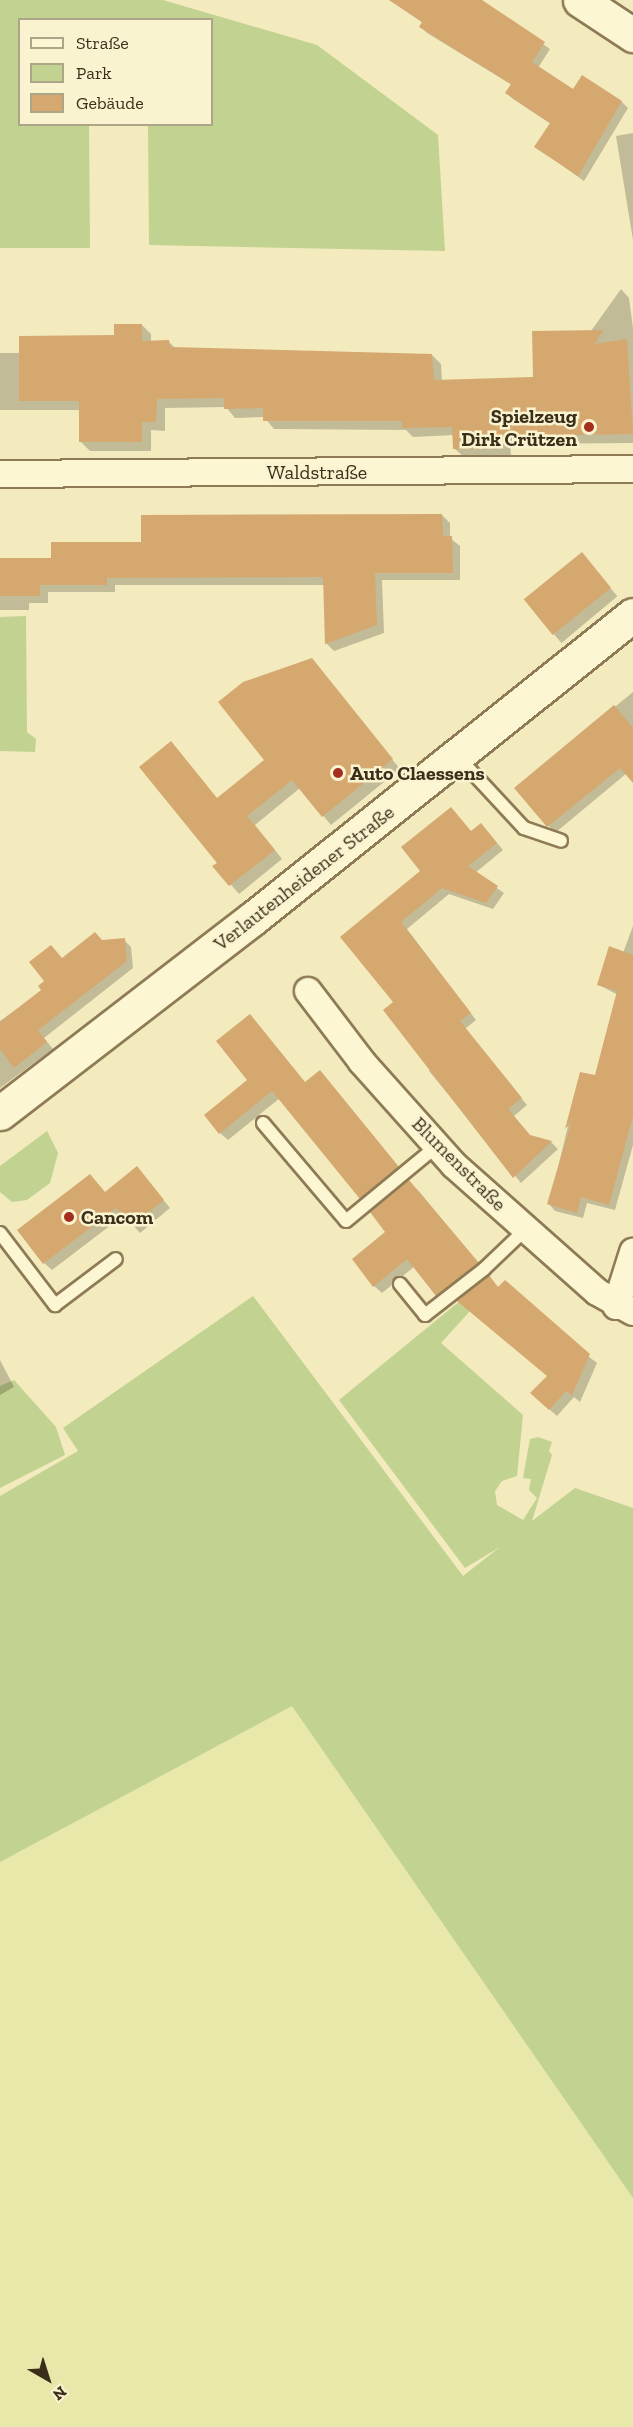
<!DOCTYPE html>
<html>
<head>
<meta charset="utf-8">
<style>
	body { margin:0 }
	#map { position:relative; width:633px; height:2427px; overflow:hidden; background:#f3eabe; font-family:"Zilla Slab",serif }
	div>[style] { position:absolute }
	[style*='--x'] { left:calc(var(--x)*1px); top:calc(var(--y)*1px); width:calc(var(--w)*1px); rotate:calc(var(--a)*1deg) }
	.farmland>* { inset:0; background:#e9e8ab }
	.green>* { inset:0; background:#c2d291 }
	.shadow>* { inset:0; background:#0003; transform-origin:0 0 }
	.building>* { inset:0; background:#d5a870; transform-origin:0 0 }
	.roads { filter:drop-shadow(2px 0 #8e7b55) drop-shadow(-2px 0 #8e7b55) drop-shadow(0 2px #8e7b55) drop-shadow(0 -2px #8e7b55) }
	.lane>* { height:12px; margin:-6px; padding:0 6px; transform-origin:6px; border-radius:6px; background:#fdf6d3 }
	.street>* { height:26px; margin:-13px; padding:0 13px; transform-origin:13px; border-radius:13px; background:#fdf6d3 }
	.secondary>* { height:33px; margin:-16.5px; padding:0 16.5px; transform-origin:16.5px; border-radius:16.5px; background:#fdf6d3 }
	.dots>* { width:16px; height:16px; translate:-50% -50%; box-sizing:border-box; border:3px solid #f9f3cf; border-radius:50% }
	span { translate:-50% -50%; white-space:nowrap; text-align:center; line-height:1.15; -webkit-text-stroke:5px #f9f3cf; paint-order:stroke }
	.poi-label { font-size:20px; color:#3b2f1b; font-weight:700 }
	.right { translate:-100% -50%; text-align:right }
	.left { translate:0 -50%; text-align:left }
	.street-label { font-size:20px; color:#3b2f1b }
	.legend { position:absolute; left:18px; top:18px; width:195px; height:108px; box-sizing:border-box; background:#f9f3cf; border:2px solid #ada587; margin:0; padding:8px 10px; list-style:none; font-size:18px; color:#3b2f1b }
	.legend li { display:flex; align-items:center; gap:12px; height:30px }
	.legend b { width:30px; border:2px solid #ada587 }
	.north { position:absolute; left:18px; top:2349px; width:60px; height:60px; -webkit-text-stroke:4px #f9f3cf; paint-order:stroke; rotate:141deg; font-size:16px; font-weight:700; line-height:24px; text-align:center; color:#3b2f1b }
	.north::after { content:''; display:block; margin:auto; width:21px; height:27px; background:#3b2f1b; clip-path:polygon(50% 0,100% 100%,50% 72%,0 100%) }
</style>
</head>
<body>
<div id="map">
	<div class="farmland">
		<i style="clip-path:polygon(292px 1705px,633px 2198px,633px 2427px,0 2427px,0 1862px)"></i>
	</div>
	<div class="green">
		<i style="clip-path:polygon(0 0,163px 0,317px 45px,438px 135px,445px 251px,149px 245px,148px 125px,212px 124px,212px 20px,88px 19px,20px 20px,20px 124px,89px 125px,90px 248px,0 248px)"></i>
		<i style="clip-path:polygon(26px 616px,27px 732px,36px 739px,35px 752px,0 751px,0 617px)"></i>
		<i style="clip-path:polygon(47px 1131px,58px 1153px,50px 1183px,27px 1200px,12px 1202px,0 1192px,0 1166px)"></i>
		<i style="clip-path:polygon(472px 1291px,481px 1299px,441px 1343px,523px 1415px,517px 1476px,502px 1481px,495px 1491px,497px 1505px,523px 1520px,537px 1498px,529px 1490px,531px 1479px,523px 1478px,530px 1439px,538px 1437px,552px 1442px,549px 1451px,552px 1455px,532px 1521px,575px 1488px,633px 1508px,633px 2198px,292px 1706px,0 1862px,0 1496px,78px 1451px,63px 1428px,253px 1296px,463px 1576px,500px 1547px,465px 1568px,339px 1400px)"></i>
		<i style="clip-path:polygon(14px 1380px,56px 1427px,65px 1455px,0 1488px,0 1386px)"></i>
	</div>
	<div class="shadow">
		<i style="clip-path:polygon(390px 0,478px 0,550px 49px,538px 68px,573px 91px,583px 77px,622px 102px,628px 108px,584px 181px,536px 147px,551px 124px,513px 99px,507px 93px,512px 85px,427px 33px,421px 27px,423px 23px)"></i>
		<i style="clip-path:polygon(633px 133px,633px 240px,616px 136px)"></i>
		<i style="clip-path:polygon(621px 289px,629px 298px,633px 328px,633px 443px,510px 444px,511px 456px,464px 457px,454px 448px,454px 435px,413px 437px,406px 430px,274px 429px,264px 417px,235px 418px,226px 407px,165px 408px,165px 431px,151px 430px,151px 451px,90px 451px,81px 442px,80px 410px,0 410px,0 353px,21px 353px,116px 337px,142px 325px,151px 334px,151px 342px,169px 342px,176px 349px,432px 355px,441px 364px,442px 382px,535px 379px,591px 331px)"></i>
		<i style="clip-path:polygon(442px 515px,450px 523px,450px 538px,460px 546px,460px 580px,382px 580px,384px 633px,334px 651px,326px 643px,324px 585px,115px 585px,115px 592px,48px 592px,48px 603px,29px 603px,29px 610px,0 610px,0 559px,52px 559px,142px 543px)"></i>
		<i style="left:582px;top:554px;width:55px;height:73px;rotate:50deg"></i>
		<i style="clip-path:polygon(312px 660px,400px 769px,331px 825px,300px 788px,255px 825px,282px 859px,239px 894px,215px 866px,219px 863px,218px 799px,266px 760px)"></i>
		<i style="clip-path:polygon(633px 692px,633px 768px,555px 833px,516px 788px)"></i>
		<i style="clip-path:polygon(451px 809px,471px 832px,487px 831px,503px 850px,475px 873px,504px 893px,493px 909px,449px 894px,407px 929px,476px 1020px,465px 1029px,527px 1105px,514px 1116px,531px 1137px,551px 1142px,558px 1149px,521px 1183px,429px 1071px,432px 1068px,395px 1003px,342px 937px,423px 872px)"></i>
		<i style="clip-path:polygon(633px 926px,633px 1145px,615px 1210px,587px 1203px,583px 1218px,555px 1211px,549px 1204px,581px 1073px,596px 1077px,618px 995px,599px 985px,623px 953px)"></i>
		<i style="clip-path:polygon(124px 940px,131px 947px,133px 968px,44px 1038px,53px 1049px,0 1088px,0 1021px,43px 990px,63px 959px,102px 942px)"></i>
		<i style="clip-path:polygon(320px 1072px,405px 1175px,368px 1205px,280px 1098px,228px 1140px,220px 1133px,249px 1080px,306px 1084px)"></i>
		<i style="clip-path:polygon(137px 1168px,170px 1208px,140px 1233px,124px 1215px,52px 1270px,44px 1263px,106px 1194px)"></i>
		<i style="clip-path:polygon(417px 1189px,485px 1271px,445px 1302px,415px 1266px,382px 1293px,374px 1286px,387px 1232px)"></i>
		<i style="clip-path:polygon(496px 1285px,597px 1363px,580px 1402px,574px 1397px,557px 1416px,540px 1401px,548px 1377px)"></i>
		<i style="clip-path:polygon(0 1360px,14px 1387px,0 1395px)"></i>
	</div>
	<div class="building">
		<i style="clip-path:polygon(389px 0,482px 0,545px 42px,532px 62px,573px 89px,582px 75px,622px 101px,578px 176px,534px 147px,550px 123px,505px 93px,511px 84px,419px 27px,422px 22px)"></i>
		<i style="clip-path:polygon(114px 324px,142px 324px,142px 341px,169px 340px,170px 347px,432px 354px,434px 380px,533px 377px,532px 331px,604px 330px,594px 344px,627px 339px,633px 434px,502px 436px,502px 448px,453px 449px,452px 427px,402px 428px,402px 421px,263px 421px,263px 408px,224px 409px,224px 398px,157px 399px,156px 422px,142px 422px,142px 442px,79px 442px,79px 401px,19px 401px,19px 336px,114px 335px)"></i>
		<i style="clip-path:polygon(442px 514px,443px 536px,452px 536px,453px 573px,375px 573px,377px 625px,325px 644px,323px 577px,107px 578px,107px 585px,40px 585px,40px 596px,0 596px,0 558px,51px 558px,51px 542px,141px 542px,141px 515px)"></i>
		<i style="left:582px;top:552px;width:46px;height:75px;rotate:51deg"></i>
		<i style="clip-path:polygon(312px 658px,393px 759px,322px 817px,292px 780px,247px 816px,275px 850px,229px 886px,212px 866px,217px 863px,139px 767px,171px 741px,217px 798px,264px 760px,218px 702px,243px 682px)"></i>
		<i style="clip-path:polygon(614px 705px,633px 728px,633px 783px,620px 768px,547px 827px,514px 788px)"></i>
		<i style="clip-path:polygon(451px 807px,471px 831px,481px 823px,497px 843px,468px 866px,498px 886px,486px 903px,442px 888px,401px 922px,471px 1013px,460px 1021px,522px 1098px,508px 1109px,530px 1135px,552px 1141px,513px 1178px,383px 1010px,393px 1002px,340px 937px,420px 871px,401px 847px)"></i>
		<i style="clip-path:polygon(95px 932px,102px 940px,125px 938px,127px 961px,38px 1030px,47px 1042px,14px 1068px,0 1049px,0 1022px,41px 990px,38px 986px,44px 981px,29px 962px,51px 945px,62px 958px)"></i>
		<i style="clip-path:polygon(609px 946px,633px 955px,633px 1116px,609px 1205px,581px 1197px,577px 1213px,547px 1204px,571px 1123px,565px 1129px,580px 1072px,595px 1075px,617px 991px,597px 985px)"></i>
		<i style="clip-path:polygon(250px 1014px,305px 1082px,320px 1070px,399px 1167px,360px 1199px,272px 1091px,219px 1134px,204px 1115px,247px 1080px,216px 1041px)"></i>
		<i style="clip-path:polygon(137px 1166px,164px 1200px,131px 1226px,116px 1208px,43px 1264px,17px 1230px,90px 1174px,105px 1192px)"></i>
		<i style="clip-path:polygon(409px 1180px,479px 1263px,436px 1296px,407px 1259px,373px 1287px,352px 1259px,385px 1232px,370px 1212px)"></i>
		<i style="clip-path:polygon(489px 1275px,498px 1287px,505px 1280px,590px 1354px,572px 1395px,566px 1391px,549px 1410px,530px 1393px,547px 1376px,457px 1301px)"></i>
	</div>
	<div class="roads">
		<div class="lane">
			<i style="--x:458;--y:757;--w:97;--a:47.1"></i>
			<i style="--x:524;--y:828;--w:39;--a:19"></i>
			<i style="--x:263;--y:1123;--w:128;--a:49.7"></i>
			<i style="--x:346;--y:1221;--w:118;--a:-39.5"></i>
			<i style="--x:0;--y:1233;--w:91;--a:52.6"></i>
			<i style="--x:55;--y:1305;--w:76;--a:-37"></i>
			<i style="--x:400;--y:1284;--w:40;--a:51"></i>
			<i style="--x:425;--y:1315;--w:75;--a:-37.9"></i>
			<i style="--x:484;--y:1269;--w:58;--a:-43.6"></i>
		</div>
		<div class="street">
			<i style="--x:0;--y:474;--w:633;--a:-0.45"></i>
			<i style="--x:308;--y:991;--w:89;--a:52.7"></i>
			<i style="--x:362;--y:1062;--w:138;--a:48.2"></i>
			<i style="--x:454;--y:1165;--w:191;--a:41.6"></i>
			<i style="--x:597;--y:1292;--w:41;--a:29.1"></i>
			<i style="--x:616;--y:1306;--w:57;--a:-72.5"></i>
		</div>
		<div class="secondary">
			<i style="--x:580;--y:0;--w:64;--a:33.4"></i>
			<i style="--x:0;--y:1113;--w:318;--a:-37.6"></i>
			<i style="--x:252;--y:919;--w:487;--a:-38.6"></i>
		</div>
	</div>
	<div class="dots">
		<i style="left:589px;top:427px;background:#a42f1e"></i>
		<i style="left:338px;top:773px;background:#a42f1e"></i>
		<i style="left:69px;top:1217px;background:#a42f1e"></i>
	</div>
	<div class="poi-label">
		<span class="right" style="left:577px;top:428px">Spielzeug<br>Dirk Crützen</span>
		<span class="left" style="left:350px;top:773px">Auto Claessens</span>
		<span class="left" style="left:81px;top:1217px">Cancom</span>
	</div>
	<div class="street-label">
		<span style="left:317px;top:472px">Waldstraße</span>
		<span style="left:304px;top:878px;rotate:-38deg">Verlautenheidener Straße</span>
		<span style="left:459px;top:1164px;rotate:45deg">Blumenstraße</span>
	</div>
	<ul class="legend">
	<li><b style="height:8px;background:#fdf6d3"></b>Straße</li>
	<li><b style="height:16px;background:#c2d291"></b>Park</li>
	<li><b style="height:16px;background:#d5a870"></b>Gebäude</li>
	</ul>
	<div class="north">N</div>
</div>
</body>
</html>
